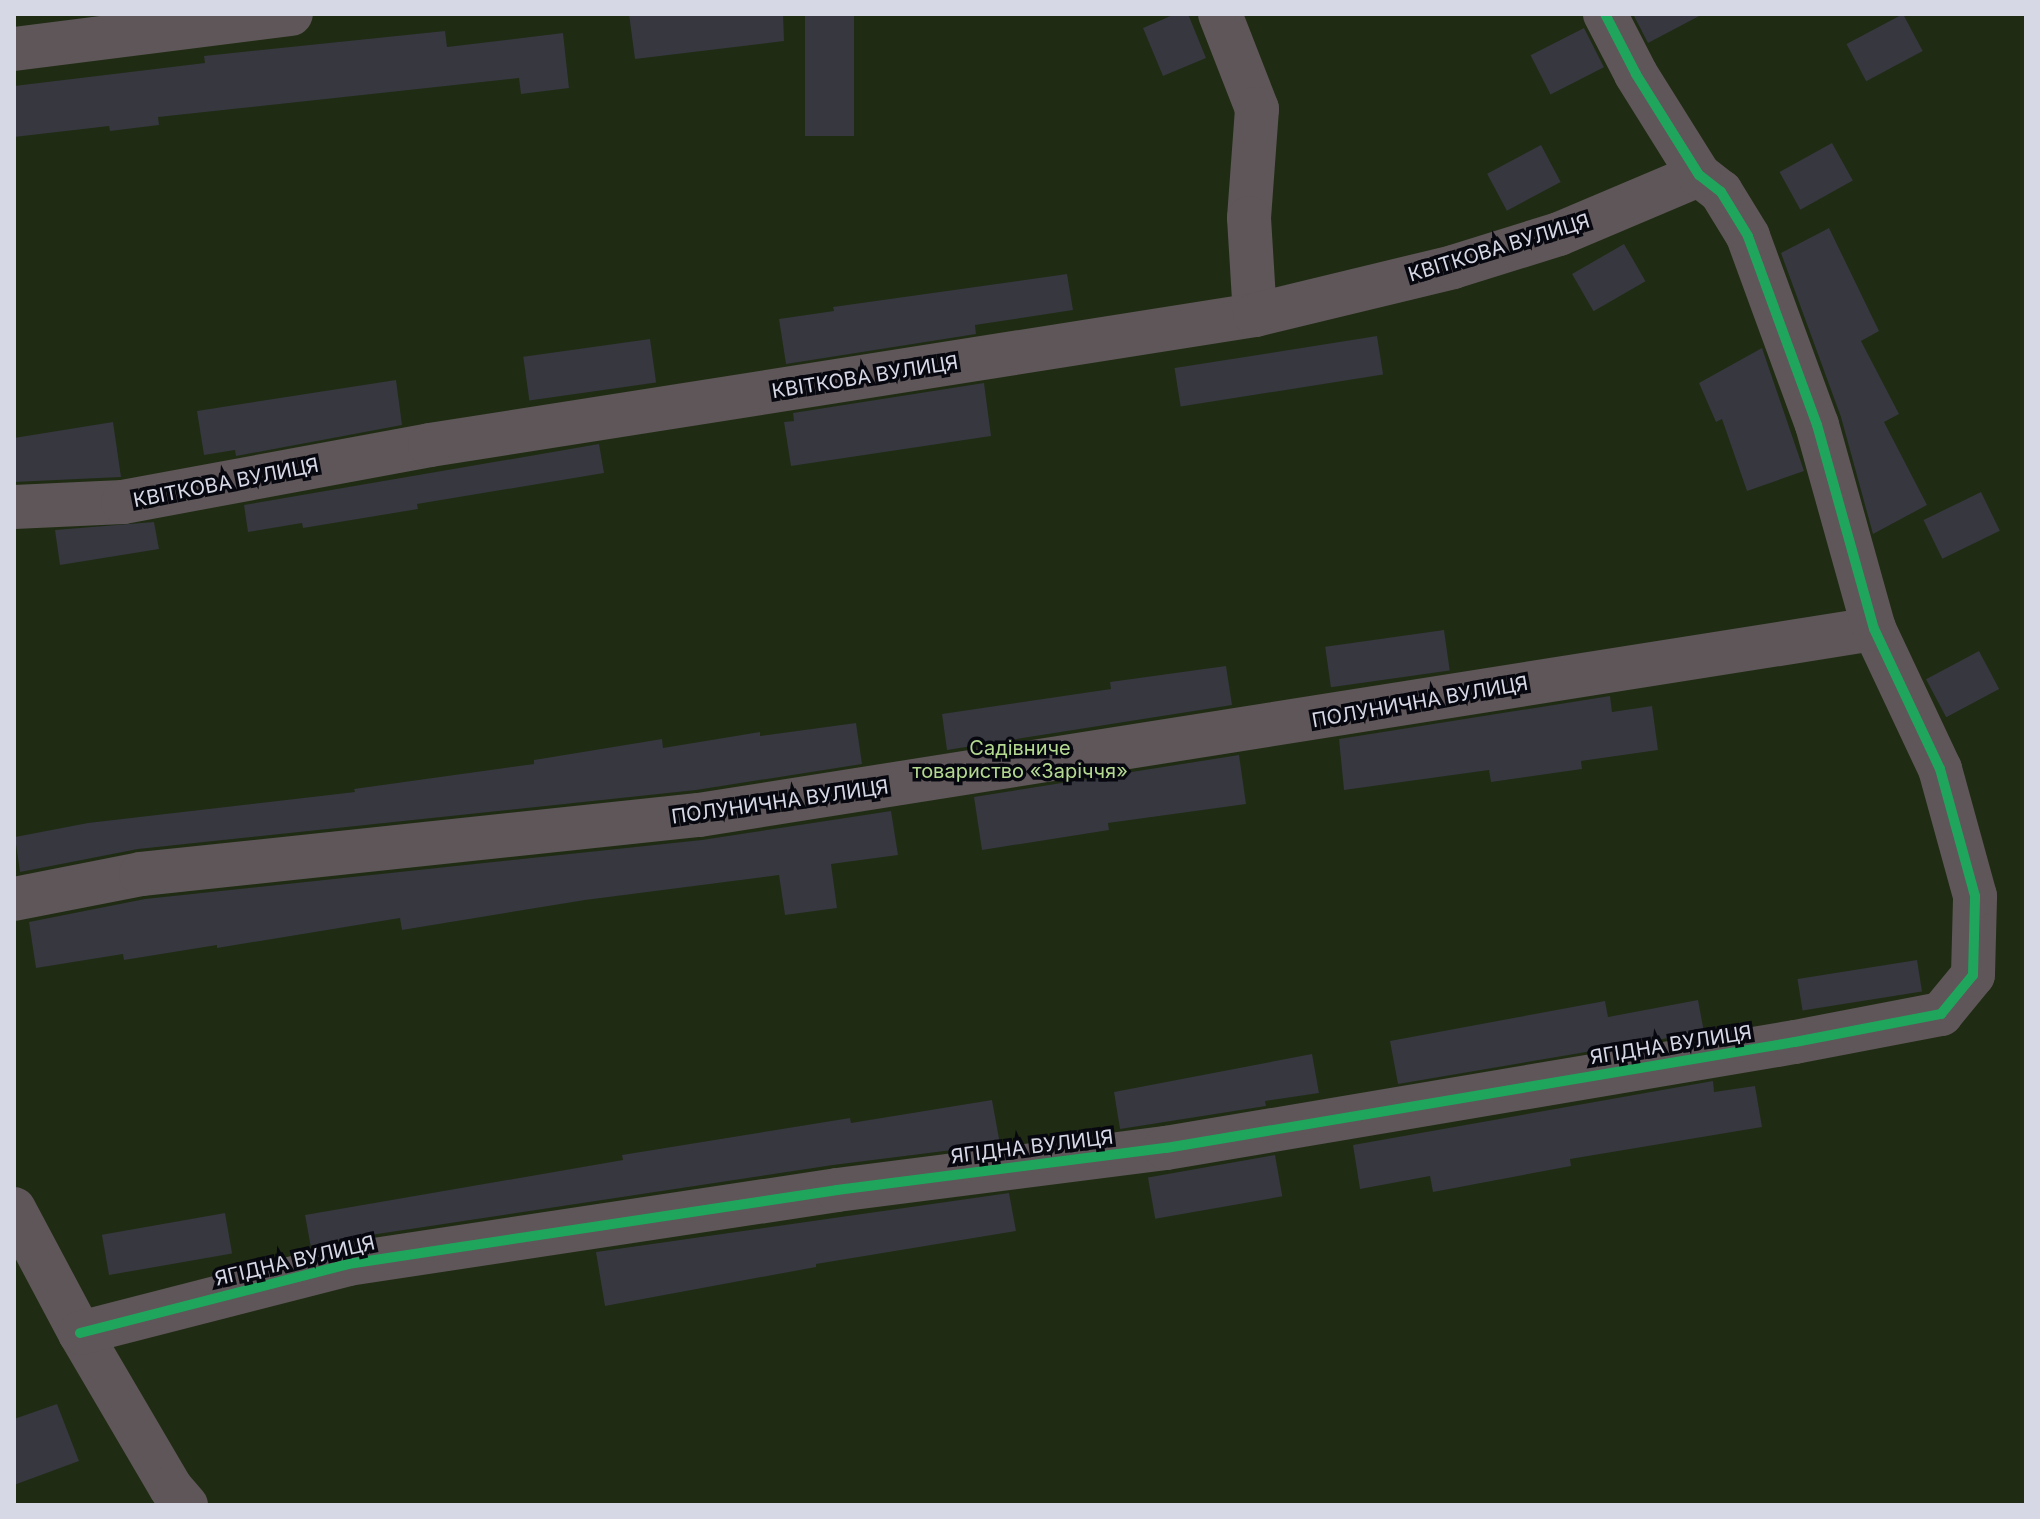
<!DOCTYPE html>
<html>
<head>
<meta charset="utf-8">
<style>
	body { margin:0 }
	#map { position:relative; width:2040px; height:1519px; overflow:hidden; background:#1f202a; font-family:Inter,sans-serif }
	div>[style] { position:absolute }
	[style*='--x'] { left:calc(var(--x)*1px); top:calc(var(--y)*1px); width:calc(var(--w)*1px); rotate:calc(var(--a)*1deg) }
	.green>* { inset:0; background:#1f2b13; transform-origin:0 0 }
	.building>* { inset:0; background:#36373f; transform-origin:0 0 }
	.minor>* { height:44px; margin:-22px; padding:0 22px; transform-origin:22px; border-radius:22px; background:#5e5658 }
	.cycleway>* { height:10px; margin:-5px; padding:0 5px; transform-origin:5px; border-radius:5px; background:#20a55d }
	span { translate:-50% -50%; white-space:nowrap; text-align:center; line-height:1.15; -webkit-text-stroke:7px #07070f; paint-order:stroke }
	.street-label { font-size:20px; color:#d6d8e6 }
	.park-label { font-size:20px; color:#b4d990 }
	.frame { position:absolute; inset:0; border:16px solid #d6d8e6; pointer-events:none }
</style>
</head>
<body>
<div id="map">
	<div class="green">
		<i style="left:14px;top:14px;width:2012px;height:1491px"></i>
	</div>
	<div class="building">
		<i style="clip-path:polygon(629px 14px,783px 14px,784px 41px,635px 59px)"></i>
		<i style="left:805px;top:14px;width:49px;height:122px"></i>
		<i style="clip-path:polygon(1175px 14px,1188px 14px,1206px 58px,1163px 76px,1143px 28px)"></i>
		<i style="clip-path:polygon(1633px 14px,1703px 14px,1648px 43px)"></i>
		<i style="left:1903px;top:14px;width:42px;height:64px;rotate:62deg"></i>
		<i style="left:1584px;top:28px;width:44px;height:60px;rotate:63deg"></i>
		<i style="clip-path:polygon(445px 31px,447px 47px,563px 33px,569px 88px,521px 94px,519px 78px,158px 117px,159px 125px,110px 131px,109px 126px,14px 137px,14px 86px,205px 63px,204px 56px)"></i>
		<i style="left:1832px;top:143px;width:43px;height:60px;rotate:61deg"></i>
		<i style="left:1541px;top:145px;width:42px;height:61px;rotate:62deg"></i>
		<i style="clip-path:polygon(1829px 228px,1879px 331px,1861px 341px,1899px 414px,1884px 422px,1927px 505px,1873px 534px,1841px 417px,1781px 253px)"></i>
		<i style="left:1624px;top:244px;width:43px;height:60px;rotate:60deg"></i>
		<i style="clip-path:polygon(1067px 274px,1073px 310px,975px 325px,976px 334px,786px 364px,779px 319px,834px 311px,833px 307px)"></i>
		<i style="left:1377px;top:336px;width:39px;height:205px;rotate:81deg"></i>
		<i style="left:650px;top:339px;width:44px;height:128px;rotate:82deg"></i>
		<i style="clip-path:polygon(1762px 348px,1804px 471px,1747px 491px,1722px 419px,1716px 422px,1699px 383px)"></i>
		<i style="clip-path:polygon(396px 380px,402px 425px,236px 456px,235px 450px,204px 455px,197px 411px)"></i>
		<i style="clip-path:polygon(984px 383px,991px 436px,791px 466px,784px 422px,794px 421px,793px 413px)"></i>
		<i style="clip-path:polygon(113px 422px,121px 477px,14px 482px,14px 438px)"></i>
		<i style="clip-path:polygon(599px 444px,604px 473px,417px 504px,418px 509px,303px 528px,302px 523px,248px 532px,244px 505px)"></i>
		<i style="left:1981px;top:492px;width:43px;height:64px;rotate:64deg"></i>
		<i style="clip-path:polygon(154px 522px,159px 549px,60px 565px,55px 530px)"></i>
		<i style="left:1444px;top:630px;width:41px;height:120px;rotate:82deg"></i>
		<i style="left:1979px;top:651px;width:43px;height:60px;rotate:62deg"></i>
		<i style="clip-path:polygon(1226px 666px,1232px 705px,947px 750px,942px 714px,1111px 689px,1110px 682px)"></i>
		<i style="clip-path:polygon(1610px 696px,1612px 712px,1652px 706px,1658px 750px,1581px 761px,1582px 769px,1491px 782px,1489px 770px,1344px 790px,1339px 739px)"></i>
		<i style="clip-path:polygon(856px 723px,862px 764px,696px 790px,138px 849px,20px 872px,15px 837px,88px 823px,355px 792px,354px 789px,534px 764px,534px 760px,662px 739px,663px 748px,760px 732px,760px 736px)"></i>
		<i style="clip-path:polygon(1239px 755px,1246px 804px,1108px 823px,1109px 830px,982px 850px,974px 797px)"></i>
		<i style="clip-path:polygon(891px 811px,898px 855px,831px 864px,837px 908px,785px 915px,779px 875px,585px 900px,402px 930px,400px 918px,217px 948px,217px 945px,124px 960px,123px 954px,36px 968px,29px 922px,145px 899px,702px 840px)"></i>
		<i style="left:1917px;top:960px;width:32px;height:121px;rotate:81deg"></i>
		<i style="clip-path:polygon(1698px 1000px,1704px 1032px,1398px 1084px,1390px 1041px,1605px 1001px,1608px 1017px)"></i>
		<i style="clip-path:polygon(1312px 1054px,1319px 1093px,1265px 1101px,1266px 1106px,1120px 1129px,1114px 1092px)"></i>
		<i style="clip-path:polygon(1713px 1081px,1714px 1092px,1755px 1086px,1762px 1127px,1570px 1159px,1571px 1166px,1433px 1192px,1430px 1176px,1360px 1189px,1353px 1145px)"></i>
		<i style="clip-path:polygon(992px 1100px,1000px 1144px,833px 1165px,344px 1239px,311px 1248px,305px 1215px,623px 1160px,622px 1155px,850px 1118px,851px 1123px)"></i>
		<i style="left:1275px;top:1155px;width:42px;height:129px;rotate:80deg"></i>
		<i style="clip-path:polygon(1009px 1193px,1016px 1231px,816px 1264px,816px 1267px,605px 1306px,596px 1252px)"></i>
		<i style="left:225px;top:1213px;width:41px;height:125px;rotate:80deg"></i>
		<i style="clip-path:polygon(57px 1404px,79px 1461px,14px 1485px,14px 1419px)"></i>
	</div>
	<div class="minor">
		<i style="--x:1220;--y:14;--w:102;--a:68.7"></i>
		<i style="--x:1257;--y:109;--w:109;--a:94.2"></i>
		<i style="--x:1249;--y:218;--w:97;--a:86.5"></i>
		<i style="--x:14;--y:49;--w:279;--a:-7.2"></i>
		<i style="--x:14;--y:507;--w:109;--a:-2.6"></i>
		<i style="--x:123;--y:502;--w:312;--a:-10.5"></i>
		<i style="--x:430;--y:445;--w:835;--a:-8.95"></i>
		<i style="--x:1255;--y:315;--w:204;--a:-13.6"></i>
		<i style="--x:1453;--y:267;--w:111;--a:-17.3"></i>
		<i style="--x:1559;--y:234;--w:152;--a:-22.9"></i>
		<i style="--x:14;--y:899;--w:129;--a:-11.1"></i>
		<i style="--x:141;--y:874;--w:561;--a:-6.04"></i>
		<i style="--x:699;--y:815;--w:1190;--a:-9"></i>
		<i style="--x:14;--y:1209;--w:140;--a:62"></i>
		<i style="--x:80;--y:1333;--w:180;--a:59.6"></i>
		<i style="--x:171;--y:1488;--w:23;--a:49"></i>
		<i style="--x:80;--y:1333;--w:277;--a:-14.4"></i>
		<i style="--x:348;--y:1264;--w:495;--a:-8.6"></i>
		<i style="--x:837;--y:1190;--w:332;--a:-7.3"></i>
		<i style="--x:1166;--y:1148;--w:638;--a:-9.57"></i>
		<i style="--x:1795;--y:1042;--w:149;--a:-10.9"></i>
		<i style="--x:1941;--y:1014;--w:50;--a:-50.6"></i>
		<i style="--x:1973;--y:975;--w:79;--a:-88.5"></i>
		<i style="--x:1975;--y:896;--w:132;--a:-105.4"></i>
		<i style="--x:1940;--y:769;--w:155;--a:-115.2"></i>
		<i style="--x:1874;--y:629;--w:212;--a:-105.6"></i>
		<i style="--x:1817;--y:425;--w:201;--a:-110.1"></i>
		<i style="--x:1748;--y:236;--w:52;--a:-121.5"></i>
		<i style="--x:1721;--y:192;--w:28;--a:-142"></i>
		<i style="--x:1699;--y:175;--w:119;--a:-122"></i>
		<i style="--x:1636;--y:74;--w:68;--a:-117.3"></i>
	</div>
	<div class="cycleway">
		<i style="--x:80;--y:1333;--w:277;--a:-14.4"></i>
		<i style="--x:348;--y:1264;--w:495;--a:-8.6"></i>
		<i style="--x:837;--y:1190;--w:332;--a:-7.3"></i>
		<i style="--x:1166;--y:1148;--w:638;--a:-9.57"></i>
		<i style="--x:1795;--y:1042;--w:149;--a:-10.9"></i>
		<i style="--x:1941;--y:1014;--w:50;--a:-50.6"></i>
		<i style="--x:1973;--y:975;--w:79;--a:-88.5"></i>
		<i style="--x:1975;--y:896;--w:132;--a:-105.4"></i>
		<i style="--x:1940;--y:769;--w:155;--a:-115.2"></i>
		<i style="--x:1874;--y:629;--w:212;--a:-105.6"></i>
		<i style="--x:1817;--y:425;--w:201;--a:-110.1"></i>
		<i style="--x:1748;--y:236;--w:52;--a:-121.5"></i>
		<i style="--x:1721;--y:192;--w:28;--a:-142"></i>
		<i style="--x:1699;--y:175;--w:119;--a:-122"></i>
		<i style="--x:1636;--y:74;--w:68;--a:-117.3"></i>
	</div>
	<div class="street-label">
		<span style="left:1499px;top:248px;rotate:-17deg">КВІТКОВА ВУЛИЦЯ</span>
		<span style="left:865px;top:377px;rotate:-9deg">КВІТКОВА ВУЛИЦЯ</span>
		<span style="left:226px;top:483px;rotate:-11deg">КВІТКОВА ВУЛИЦЯ</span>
		<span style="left:1420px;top:702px;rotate:-10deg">ПОЛУНИЧНА ВУЛИЦЯ</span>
		<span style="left:780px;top:802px;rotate:-8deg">ПОЛУНИЧНА ВУЛИЦЯ</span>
		<span style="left:1671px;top:1045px;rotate:-9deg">ЯГІДНА ВУЛИЦЯ</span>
		<span style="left:1032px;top:1147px;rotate:-7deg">ЯГІДНА ВУЛИЦЯ</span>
		<span style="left:295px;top:1261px;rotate:-13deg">ЯГІДНА ВУЛИЦЯ</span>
	</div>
	<div class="park-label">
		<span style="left:1020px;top:760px">Садівниче<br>товариство «Заріччя»</span>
	</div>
	<div class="frame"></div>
</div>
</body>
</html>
